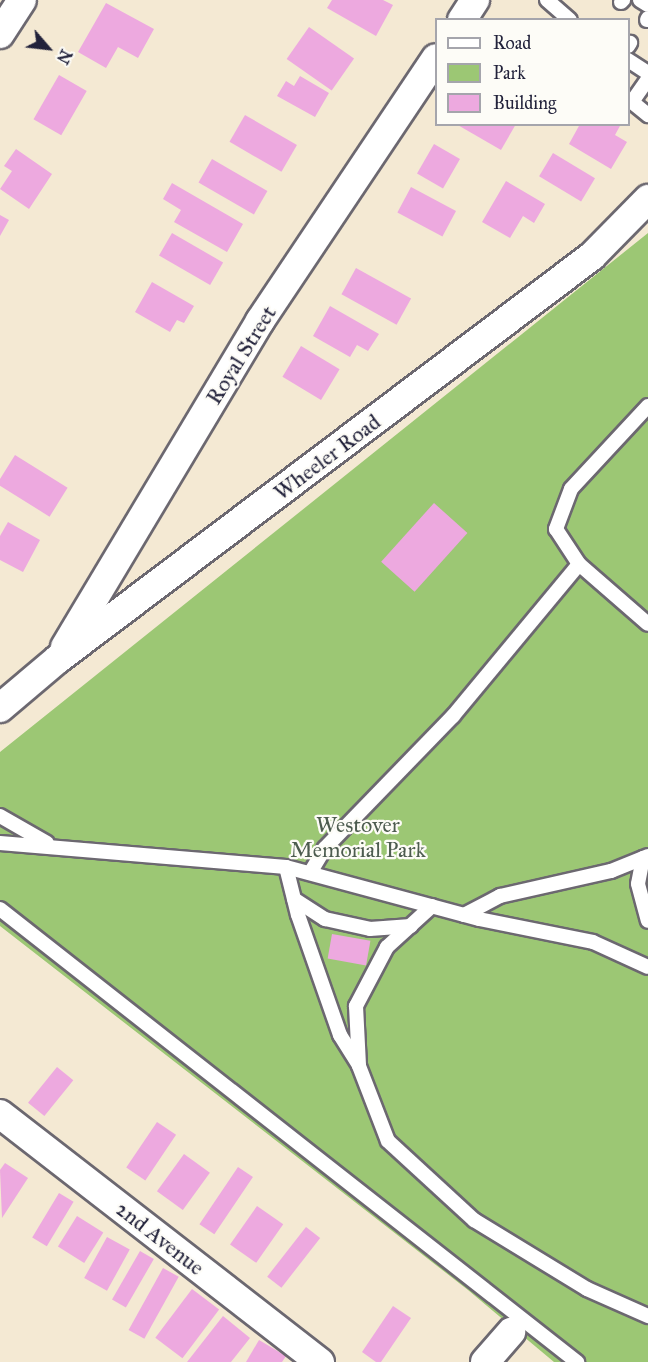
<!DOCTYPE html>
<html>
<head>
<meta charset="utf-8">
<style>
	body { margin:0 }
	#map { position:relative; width:648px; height:1362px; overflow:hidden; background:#f4e9d3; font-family:"IM FELL Great Primer",serif }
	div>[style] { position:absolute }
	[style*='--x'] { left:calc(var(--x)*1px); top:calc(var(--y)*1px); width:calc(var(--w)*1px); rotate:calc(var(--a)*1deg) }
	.green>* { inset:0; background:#9cc774 }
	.building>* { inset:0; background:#eda9df; transform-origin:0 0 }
	.roads { filter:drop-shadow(2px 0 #6c6870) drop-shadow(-2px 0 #6c6870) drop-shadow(0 2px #6c6870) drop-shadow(0 -2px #6c6870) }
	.service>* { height:14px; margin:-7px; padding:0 7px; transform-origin:7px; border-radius:7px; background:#fff }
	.minor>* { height:28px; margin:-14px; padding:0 14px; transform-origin:14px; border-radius:14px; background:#fff }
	span { translate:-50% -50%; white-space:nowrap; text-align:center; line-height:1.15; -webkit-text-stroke:4.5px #fdfcf7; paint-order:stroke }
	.street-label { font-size:22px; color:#22223b }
	.park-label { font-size:22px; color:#4d5c4f }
	.legend { position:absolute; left:435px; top:18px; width:195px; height:108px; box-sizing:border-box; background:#fdfcf7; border:2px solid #a5a5ac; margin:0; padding:8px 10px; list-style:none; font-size:18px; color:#22223b }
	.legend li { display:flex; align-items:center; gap:12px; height:30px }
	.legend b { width:30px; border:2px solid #a5a5ac }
	.north { position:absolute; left:18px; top:18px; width:60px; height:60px; -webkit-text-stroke:4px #fdfcf7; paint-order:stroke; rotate:118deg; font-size:16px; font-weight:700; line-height:24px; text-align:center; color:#22223b }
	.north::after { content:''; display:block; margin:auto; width:21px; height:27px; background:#22223b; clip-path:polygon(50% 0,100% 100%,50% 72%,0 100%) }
</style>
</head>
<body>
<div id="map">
	<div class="green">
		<i style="clip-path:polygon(648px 233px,648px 1362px,554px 1362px,468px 1290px,0 926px,0 752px)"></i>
	</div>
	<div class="building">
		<i style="clip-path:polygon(332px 0,383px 0,393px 5px,376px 36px,327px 8px)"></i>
		<i style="clip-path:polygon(106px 3px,154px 29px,138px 58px,118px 47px,106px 68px,78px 52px)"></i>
		<i style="left:309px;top:27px;width:55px;height:39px;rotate:35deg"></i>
		<i style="left:59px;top:75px;width:32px;height:51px;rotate:30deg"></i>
		<i style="clip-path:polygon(300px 76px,329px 93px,315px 117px,277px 96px,286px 81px,294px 86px)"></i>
		<i style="left:245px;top:115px;width:60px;height:31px;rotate:30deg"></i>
		<i style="clip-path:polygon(456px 124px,516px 124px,501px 150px)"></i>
		<i style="clip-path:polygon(580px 124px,621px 124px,615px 135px,627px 142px,611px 169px,569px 144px)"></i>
		<i style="left:434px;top:144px;width:30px;height:34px;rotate:30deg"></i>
		<i style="clip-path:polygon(16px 149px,52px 174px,29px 209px,0 189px,12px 171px,4px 166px)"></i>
		<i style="left:553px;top:153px;width:49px;height:27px;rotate:31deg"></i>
		<i style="left:212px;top:159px;width:64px;height:27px;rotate:30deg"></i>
		<i style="clip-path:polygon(506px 181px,545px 204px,534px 223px,523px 216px,510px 238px,482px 222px)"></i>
		<i style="clip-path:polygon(172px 183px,243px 224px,227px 252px,174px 222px,181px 210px,163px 199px)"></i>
		<i style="left:411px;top:187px;width:51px;height:29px;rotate:28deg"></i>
		<i style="clip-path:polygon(0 215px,9px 220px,0 236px)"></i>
		<i style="left:172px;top:233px;width:59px;height:26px;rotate:30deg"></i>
		<i style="left:356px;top:268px;width:63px;height:30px;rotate:29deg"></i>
		<i style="clip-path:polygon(152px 282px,194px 306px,184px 323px,177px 320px,170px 332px,135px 312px)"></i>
		<i style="clip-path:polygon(330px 306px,379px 334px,368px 351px,357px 345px,350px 357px,313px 336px)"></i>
		<i style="left:301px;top:346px;width:45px;height:36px;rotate:31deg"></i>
		<i style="left:15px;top:455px;width:62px;height:34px;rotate:32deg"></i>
		<i style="left:434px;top:503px;width:45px;height:79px;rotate:42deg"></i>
		<i style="clip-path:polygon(8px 522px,40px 540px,23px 572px,0 560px,0 536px)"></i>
		<i style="left:332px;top:934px;width:39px;height:25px;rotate:10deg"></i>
		<i style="left:57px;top:1067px;width:21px;height:46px;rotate:39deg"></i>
		<i style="left:157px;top:1122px;width:23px;height:55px;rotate:34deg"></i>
		<i style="left:184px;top:1154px;width:32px;height:46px;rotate:36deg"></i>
		<i style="clip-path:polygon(5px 1163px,28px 1178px,2px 1218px,0 1170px)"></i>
		<i style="left:238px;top:1167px;width:18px;height:69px;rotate:34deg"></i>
		<i style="left:59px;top:1193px;width:17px;height:52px;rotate:31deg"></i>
		<i style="left:257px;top:1206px;width:32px;height:47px;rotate:35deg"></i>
		<i style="left:77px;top:1216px;width:31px;height:36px;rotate:32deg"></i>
		<i style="left:306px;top:1227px;width:18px;height:63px;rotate:38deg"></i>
		<i style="left:107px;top:1237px;width:26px;height:47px;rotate:29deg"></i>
		<i style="left:140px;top:1251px;width:16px;height:56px;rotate:30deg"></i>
		<i style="left:163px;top:1268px;width:18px;height:71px;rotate:29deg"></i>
		<i style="left:192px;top:1289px;width:34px;height:61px;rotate:37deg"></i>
		<i style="clip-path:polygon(393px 1306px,411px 1318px,381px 1362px,376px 1362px,362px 1352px)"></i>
		<i style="clip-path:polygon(223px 1316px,250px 1338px,231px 1362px,187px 1362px)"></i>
		<i style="clip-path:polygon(259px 1340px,286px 1356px,282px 1362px,246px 1362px)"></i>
	</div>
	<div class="roads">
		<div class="service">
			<i style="--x:547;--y:0;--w:30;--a:41"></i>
			<i style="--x:640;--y:0;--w:9;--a:32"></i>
			<i style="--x:621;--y:2;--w:3;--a:-45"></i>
			<i style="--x:647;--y:20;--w:2;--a:-63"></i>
			<i style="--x:628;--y:46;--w:4;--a:-56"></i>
			<i style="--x:628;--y:60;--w:24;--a:33"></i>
			<i style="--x:648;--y:79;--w:28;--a:125"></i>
			<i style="--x:632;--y:102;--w:21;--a:39"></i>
			<i style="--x:648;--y:406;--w:113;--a:132.9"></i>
			<i style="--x:571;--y:489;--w:43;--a:110.6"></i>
			<i style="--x:556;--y:529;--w:42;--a:56.7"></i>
			<i style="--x:579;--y:564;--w:91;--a:41"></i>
			<i style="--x:0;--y:816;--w:54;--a:29.9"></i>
			<i style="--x:0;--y:843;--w:287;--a:4.8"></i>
			<i style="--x:286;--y:867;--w:200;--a:15.1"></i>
			<i style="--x:479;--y:919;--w:116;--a:11.4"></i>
			<i style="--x:593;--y:942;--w:60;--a:24.4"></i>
			<i style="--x:643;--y:858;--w:26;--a:101"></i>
			<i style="--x:638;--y:884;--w:38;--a:75"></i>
			<i style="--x:286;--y:867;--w:49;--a:76"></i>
			<i style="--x:298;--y:915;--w:127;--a:70.7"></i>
			<i style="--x:340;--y:1035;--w:34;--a:58"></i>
			<i style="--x:310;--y:873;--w:29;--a:-59"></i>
			<i style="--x:325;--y:848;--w:184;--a:-45.9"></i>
			<i style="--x:453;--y:716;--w:197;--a:-50.3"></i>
			<i style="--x:294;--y:899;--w:37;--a:33"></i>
			<i style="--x:325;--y:919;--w:46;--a:12.5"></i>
			<i style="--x:370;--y:929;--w:41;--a:-4.2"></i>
			<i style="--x:432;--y:906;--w:61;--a:137.7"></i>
			<i style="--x:387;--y:947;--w:67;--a:117.7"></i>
			<i style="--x:356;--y:1006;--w:60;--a:87.1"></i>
			<i style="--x:359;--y:1066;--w:80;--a:68.9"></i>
			<i style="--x:388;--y:1141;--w:117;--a:42.6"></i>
			<i style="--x:474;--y:1220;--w:132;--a:31.4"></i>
			<i style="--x:587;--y:1289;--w:67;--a:23.9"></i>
			<i style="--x:0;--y:909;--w:734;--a:38.14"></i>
			<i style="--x:464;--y:915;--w:41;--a:-27.8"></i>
			<i style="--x:500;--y:896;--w:114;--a:-12.7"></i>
			<i style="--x:611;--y:871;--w:40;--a:-22"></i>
		</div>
		<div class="minor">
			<i style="--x:462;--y:20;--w:24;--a:-57"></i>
			<i style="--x:0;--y:34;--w:40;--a:-57.1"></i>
			<i style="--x:65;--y:647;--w:380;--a:-59.1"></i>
			<i style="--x:260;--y:321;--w:316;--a:-56.2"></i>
			<i style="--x:0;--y:708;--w:76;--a:-40.2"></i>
			<i style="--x:58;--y:659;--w:669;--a:-37.04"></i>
			<i style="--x:592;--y:256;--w:80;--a:-45.5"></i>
			<i style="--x:0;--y:1114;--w:405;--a:37.8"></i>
			<i style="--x:485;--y:1362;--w:40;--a:-49"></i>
		</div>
	</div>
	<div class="street-label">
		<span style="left:241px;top:355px;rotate:-58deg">Royal Street</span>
		<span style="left:327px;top:457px;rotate:-37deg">Wheeler Road</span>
		<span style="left:160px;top:1238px;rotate:38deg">2nd Avenue</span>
	</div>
	<div class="park-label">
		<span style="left:358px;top:837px">Westover<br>Memorial Park</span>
	</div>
	<ul class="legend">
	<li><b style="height:8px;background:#fff"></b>Road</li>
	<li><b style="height:16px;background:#9cc774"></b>Park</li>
	<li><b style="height:16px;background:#eda9df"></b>Building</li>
	</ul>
	<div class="north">N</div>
</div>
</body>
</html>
